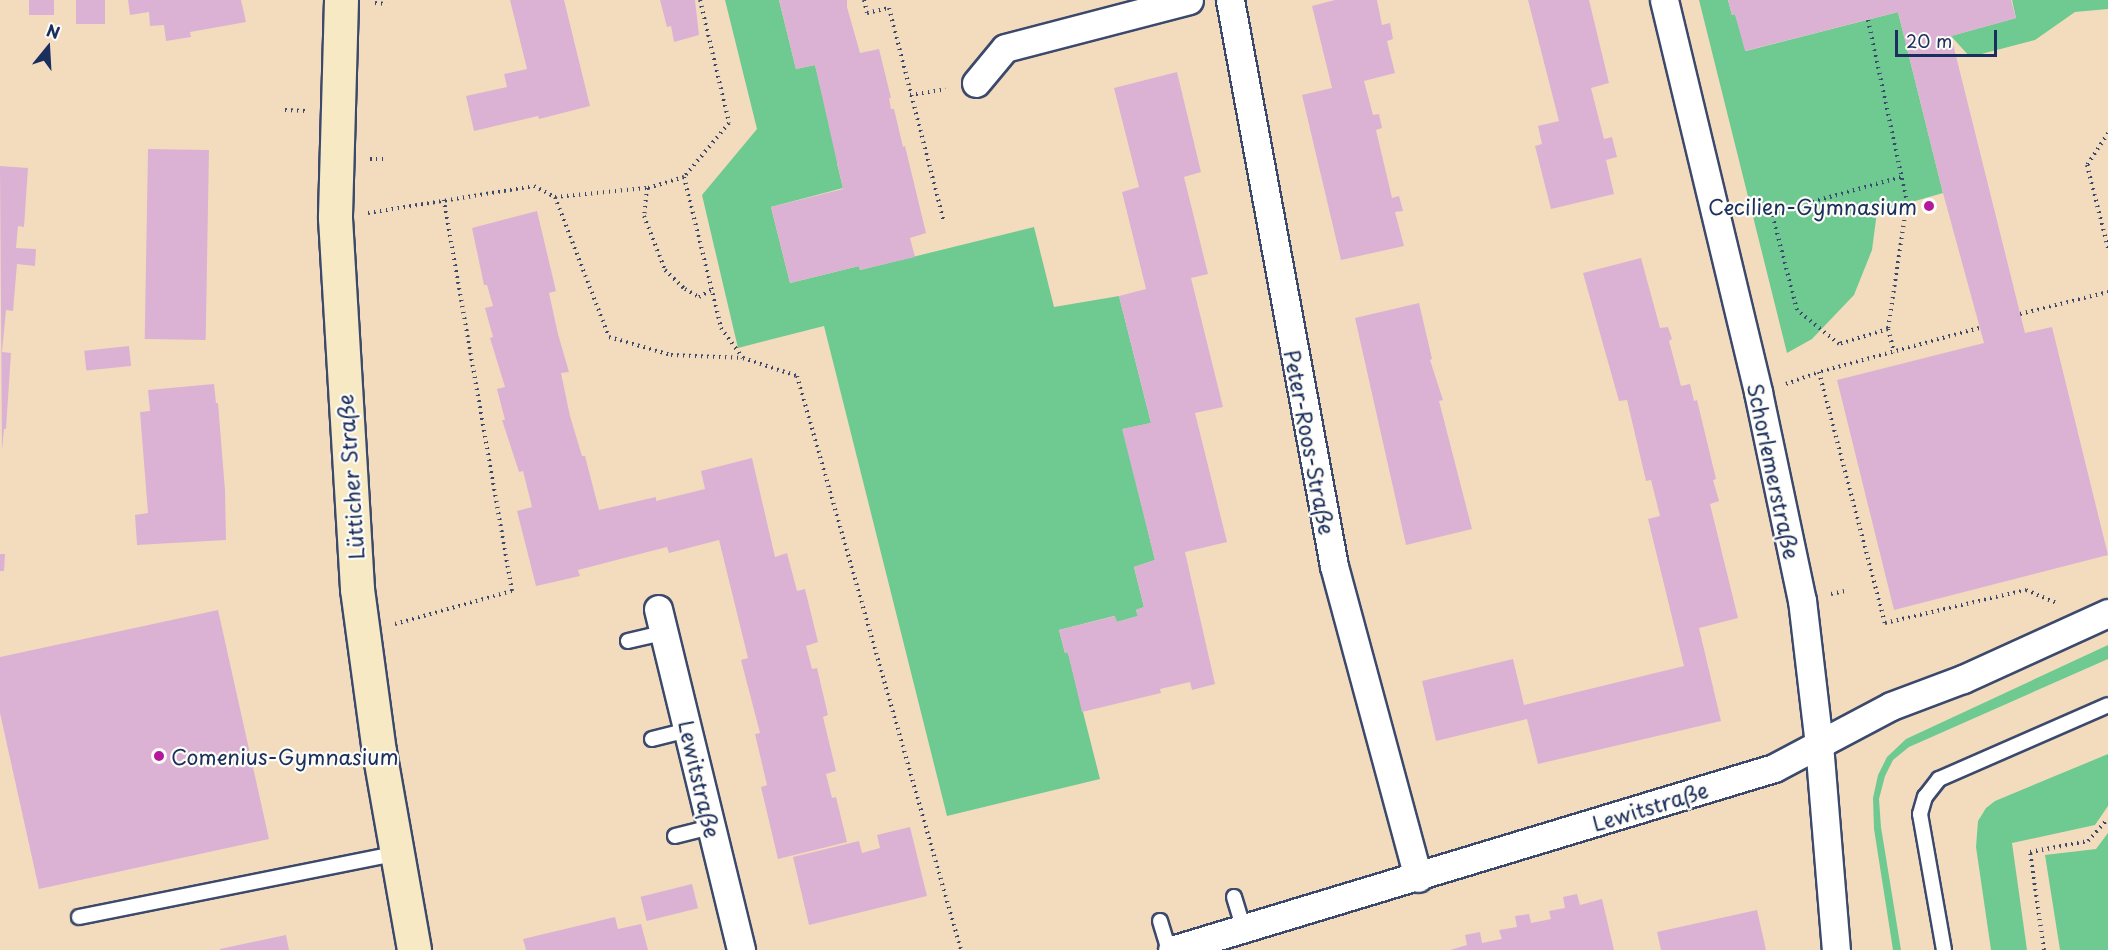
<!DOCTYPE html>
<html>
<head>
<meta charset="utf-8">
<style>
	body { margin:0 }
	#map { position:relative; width:2108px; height:950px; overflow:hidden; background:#f3dcbe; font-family:"Playpen Sans",sans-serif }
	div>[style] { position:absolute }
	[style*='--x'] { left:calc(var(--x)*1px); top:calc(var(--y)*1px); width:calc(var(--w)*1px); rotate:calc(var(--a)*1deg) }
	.green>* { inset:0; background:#6fca91 }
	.building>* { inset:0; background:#dbb2d3; transform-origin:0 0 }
	.path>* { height:4px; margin-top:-2px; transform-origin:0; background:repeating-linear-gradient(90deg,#3b496c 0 1.5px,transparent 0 6px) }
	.roads { filter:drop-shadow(2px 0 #3b496c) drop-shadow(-2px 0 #3b496c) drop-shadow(0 2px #3b496c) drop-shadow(0 -2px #3b496c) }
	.service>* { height:14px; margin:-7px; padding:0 7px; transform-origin:7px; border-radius:7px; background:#fff }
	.minor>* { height:27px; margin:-13.5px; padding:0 13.5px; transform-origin:13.5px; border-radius:13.5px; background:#fff }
	.secondary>* { height:33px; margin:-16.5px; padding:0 16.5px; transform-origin:16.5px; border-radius:16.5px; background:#f7e9c3 }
	.dots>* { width:16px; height:16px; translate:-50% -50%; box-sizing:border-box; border:3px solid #fdfcf7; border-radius:50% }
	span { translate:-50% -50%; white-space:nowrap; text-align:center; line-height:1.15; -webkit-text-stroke:4.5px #fdfcf7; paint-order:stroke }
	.poi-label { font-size:21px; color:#1b2f5e }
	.right { translate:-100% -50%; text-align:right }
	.left { translate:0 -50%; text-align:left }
	.street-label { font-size:21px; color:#1b2f5e }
	.north { position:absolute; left:18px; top:18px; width:60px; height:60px; -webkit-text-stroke:4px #fdfcf7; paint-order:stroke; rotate:18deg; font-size:16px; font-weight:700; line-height:24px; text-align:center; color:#1b2f5e }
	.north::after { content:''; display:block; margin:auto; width:21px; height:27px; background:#1b2f5e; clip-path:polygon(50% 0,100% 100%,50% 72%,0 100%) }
	.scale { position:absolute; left:1895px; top:30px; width:102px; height:27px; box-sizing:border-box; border:3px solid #1b2f5e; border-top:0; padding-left:8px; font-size:18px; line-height:21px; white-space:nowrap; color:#1b2f5e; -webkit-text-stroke:4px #fdfcf7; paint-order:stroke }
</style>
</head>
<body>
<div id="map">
	<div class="green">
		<i style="clip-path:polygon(725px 0,779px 0,796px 69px,815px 65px,839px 162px,837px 163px,843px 188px,771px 207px,790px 283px,859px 266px,860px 270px,1034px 227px,1054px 307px,1119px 296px,1151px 423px,1123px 429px,1155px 560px,1134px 567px,1144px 607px,1136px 610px,1138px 616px,1117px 622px,1114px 616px,1059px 630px,1065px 653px,1068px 653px,1100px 779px,947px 816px,824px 326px,738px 348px,702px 195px,757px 129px)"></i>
		<i style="clip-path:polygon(1699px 0,1728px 0,1732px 15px,1735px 14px,1746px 51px,1898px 12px,1943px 193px,1877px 212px,1872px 250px,1854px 295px,1812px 339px,1787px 353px)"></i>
		<i style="clip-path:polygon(2012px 0,2108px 0,2108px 9px,2075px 12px,2035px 40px,1970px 57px,1951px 36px,2016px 18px)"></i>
		<i style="clip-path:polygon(2108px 645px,2108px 659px,1909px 747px,1893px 760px,1885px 776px,1879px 799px,1881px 827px,1901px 950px,1893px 950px,1874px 829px,1873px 798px,1878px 775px,1887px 757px,1906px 739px)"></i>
		<i style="clip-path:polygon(2108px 754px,2108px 806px,2095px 825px,2012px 843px,2027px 950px,1991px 950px,1976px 847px,1978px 821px,1986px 808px,1995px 801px)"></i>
		<i style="clip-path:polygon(2108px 833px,2108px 950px,2060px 950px,2045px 855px,2096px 849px)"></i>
	</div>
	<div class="building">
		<i style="left:29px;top:0;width:25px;height:15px"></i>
		<i style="left:76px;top:0;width:29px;height:24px"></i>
		<i style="clip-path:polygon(128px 0,241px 0,246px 22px,190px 32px,191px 37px,166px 41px,164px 25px,150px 26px,149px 12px,130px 15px)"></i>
		<i style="clip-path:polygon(510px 0,564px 0,590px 106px,539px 119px,538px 116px,474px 131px,466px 96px,507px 87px,504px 74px,527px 69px)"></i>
		<i style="clip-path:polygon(660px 0,695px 0,699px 35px,674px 42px,671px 26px,667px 27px)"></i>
		<i style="clip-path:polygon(779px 0,847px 0,847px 7px,860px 53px,879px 49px,891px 98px,889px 98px,891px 109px,894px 109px,903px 147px,905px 146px,926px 233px,910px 238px,915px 257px,860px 270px,859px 266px,790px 283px,771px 207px,843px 189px,815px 65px,796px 69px)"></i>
		<i style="clip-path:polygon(1335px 0,1377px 0,1382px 25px,1390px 23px,1393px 39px,1387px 41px,1395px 73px,1364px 81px,1373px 115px,1379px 114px,1382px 128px,1376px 130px,1392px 198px,1399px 196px,1403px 211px,1395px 212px,1404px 246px,1341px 260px,1302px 95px,1332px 88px,1312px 6px)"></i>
		<i style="clip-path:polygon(1528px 0,1589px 0,1609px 83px,1591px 88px,1604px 139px,1612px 137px,1617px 157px,1606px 160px,1614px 194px,1551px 209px,1535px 146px,1542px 144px,1538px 126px,1559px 121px)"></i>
		<i style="clip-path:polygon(1728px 0,2011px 0,2016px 18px,1951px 36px,2025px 333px,2052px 327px,2108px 555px,1894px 610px,1837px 380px,1984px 343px,1943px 193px,1898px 12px,1745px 51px,1735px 14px,1732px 15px)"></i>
		<i style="clip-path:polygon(1177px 72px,1201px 172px,1184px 177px,1208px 274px,1191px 278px,1223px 407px,1195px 413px,1227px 542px,1185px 552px,1215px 684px,1192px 690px,1190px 682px,1160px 689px,1161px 693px,1082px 712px,1068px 653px,1065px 653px,1059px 630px,1115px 616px,1117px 622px,1138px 616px,1136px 610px,1144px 607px,1134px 567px,1155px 560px,1122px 429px,1151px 423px,1119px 296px,1146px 289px,1122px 192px,1139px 187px,1114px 88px)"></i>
		<i style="left:148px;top:149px;width:61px;height:190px;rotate:1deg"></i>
		<i style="clip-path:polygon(0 166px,28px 168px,24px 227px,18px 226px,16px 248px,36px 249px,35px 266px,17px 264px,13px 311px,6px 310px,2px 352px,11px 353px,6px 429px,4px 429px,2px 451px)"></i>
		<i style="clip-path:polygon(537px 211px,556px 291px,549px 293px,558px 334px,569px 372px,561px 373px,570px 416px,582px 456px,585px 456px,599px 510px,656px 497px,656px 501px,705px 489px,701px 471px,752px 458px,775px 557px,787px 553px,797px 591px,805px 589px,818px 642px,806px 646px,812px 669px,817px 668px,828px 715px,823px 717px,836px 771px,826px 774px,832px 798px,836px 797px,847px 842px,778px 859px,761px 787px,767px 785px,755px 734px,760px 733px,741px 660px,748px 658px,719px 540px,669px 553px,667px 547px,628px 557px,578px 570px,580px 576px,536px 586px,517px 511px,532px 507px,523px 471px,519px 472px,502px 420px,505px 420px,497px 389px,505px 387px,490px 338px,493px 337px,485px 308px,493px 306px,487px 285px,484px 285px,472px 228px)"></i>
		<i style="clip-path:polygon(1641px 258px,1660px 328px,1668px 327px,1672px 339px,1669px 341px,1681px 386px,1690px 384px,1694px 401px,1697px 400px,1716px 479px,1713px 480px,1719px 501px,1710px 504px,1738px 618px,1699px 628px,1721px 721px,1538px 764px,1527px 719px,1436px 741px,1422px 681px,1513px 659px,1524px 705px,1684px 666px,1648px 519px,1660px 516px,1651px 480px,1646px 481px,1627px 400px,1619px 401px,1583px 273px)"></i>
		<i style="clip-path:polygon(1419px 303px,1432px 359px,1430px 360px,1443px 400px,1439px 401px,1472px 529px,1406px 545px,1355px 318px)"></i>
		<i style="left:129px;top:346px;width:20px;height:45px;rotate:84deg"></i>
		<i style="clip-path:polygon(214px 384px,216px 403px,218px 403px,225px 490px,226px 540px,137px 545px,135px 515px,148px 513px,140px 412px,150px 411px,148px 390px)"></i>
		<i style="clip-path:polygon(0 554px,5px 554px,4px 571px,0 571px)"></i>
		<i style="clip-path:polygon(218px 610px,269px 839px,39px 889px,0 713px,0 657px)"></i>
		<i style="clip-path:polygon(910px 827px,927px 896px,809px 925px,793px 857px,859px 841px,862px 853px,880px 848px,877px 835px)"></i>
		<i style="left:692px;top:884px;width:25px;height:53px;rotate:76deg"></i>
		<i style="clip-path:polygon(1577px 894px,1580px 905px,1602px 899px,1614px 950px,1450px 950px,1467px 945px,1465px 935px,1480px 932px,1482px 943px,1502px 939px,1499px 930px,1517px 927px,1515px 916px,1529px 914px,1531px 923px,1551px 919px,1549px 911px,1565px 908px,1563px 897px)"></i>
		<i style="clip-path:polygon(1757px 910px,1766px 950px,1661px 950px,1657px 932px)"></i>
		<i style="clip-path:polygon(615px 917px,618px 929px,641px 924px,648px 950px,526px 950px,523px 939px)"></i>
		<i style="clip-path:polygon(286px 935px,289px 950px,220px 950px,220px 949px)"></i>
	</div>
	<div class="path">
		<i style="--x:700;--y:0;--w:126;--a:76.7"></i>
		<i style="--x:729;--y:123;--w:70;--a:129.8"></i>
		<i style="--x:684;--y:177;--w:155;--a:76.2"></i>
		<i style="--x:721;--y:328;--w:37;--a:54"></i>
		<i style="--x:864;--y:0;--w:13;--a:77"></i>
		<i style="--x:867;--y:13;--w:23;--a:-13"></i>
		<i style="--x:889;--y:8;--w:218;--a:75.6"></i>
		<i style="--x:375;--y:3;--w:12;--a:5"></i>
		<i style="--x:1868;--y:20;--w:186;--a:77.9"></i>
		<i style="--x:1907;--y:202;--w:128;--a:98.5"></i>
		<i style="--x:1888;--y:329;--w:24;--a:75"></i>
		<i style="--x:910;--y:95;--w:36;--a:-9"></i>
		<i style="--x:285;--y:110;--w:21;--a:3"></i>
		<i style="--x:2108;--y:133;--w:38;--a:123"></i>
		<i style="--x:2087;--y:165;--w:86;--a:75.8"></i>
		<i style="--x:370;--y:159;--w:14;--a:0"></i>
		<i style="--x:684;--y:177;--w:39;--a:163"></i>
		<i style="--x:647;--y:188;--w:28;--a:96"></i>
		<i style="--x:644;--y:216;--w:58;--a:68.7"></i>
		<i style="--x:665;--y:270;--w:28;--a:44"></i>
		<i style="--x:685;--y:289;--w:16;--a:30"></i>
		<i style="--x:699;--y:297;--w:14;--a:-30"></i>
		<i style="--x:555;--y:197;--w:92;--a:-5.6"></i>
		<i style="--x:368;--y:213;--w:168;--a:-9.2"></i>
		<i style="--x:534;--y:186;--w:24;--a:28"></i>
		<i style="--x:555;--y:197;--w:150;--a:68.9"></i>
		<i style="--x:609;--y:337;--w:65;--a:16.2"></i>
		<i style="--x:671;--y:355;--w:72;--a:2.4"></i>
		<i style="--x:743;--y:358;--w:57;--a:18.4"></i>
		<i style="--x:797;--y:376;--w:597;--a:74.05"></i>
		<i style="--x:2020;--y:314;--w:91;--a:-14"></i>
		<i style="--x:1979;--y:328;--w:166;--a:164.6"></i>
		<i style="--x:1819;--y:372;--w:260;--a:75.3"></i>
		<i style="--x:1885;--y:623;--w:145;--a:-13.2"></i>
		<i style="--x:2026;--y:590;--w:34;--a:23"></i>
		<i style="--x:1888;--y:329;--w:51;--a:163"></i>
		<i style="--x:1839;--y:344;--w:54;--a:-141"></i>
		<i style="--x:1797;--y:310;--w:100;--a:-104.5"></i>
		<i style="--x:1772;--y:213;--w:134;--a:-15.6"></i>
		<i style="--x:1786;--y:384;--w:35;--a:-20"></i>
		<i style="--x:1831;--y:594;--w:14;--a:-12"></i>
		<i style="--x:395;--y:624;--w:122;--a:-15.8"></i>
		<i style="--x:512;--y:591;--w:397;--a:-99.9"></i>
		<i style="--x:2044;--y:950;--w:99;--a:-98.1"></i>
		<i style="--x:2030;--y:852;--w:59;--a:-10.7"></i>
		<i style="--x:2088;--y:841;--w:30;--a:-48"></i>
	</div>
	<div class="roads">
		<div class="service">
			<i style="--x:628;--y:641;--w:37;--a:-13"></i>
			<i style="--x:652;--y:739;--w:37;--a:-14"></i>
			<i style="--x:675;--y:836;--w:37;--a:-14"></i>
			<i style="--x:1234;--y:897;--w:34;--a:73"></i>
			<i style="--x:79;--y:917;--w:325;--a:-11.3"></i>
			<i style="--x:1160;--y:921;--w:30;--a:73"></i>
			<i style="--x:1944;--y:950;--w:138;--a:-100"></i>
			<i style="--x:1920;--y:814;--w:18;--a:-74"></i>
			<i style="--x:1925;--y:797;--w:23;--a:-52"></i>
			<i style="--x:1939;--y:779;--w:184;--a:-23.6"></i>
		</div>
		<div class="minor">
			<i style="--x:1230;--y:0;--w:575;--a:79.59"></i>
			<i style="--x:1334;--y:566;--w:323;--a:74.9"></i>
			<i style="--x:1664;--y:0;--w:403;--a:76.5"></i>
			<i style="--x:1758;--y:392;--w:213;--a:78.1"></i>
			<i style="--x:1802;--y:600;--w:145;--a:83.3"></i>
			<i style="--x:1819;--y:744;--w:207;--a:85.3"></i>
			<i style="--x:976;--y:83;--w:45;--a:-50.4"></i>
			<i style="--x:1005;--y:48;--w:190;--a:-14.6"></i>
			<i style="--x:658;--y:609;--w:351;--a:76.3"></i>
			<i style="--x:1172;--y:950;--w:629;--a:-16.82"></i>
			<i style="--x:1774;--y:768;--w:132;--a:-27.9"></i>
			<i style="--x:1891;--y:706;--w:77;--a:-20.6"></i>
			<i style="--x:1963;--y:679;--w:159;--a:-24.5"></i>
		</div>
		<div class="secondary">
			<i style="--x:341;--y:0;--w:218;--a:91.6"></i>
			<i style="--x:335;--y:218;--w:372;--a:86.6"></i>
			<i style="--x:357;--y:589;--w:163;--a:82.3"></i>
			<i style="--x:379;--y:751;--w:202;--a:80"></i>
		</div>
	</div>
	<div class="dots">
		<i style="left:1929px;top:206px;background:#b5179e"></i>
		<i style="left:159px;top:756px;background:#b5179e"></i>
	</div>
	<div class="poi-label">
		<span class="right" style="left:1917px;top:206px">Cecilien-Gymnasium</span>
		<span class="left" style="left:171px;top:756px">Comenius-Gymnasium</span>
	</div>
	<div class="street-label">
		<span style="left:1310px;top:442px;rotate:79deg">Peter-Roos-Straße</span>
		<span style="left:1774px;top:471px;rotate:78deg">Schorlemerstraße</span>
		<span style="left:350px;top:477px;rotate:-94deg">Lütticher Straße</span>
		<span style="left:700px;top:779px;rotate:77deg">Lewitstraße</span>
		<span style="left:1650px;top:806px;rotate:-17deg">Lewitstraße</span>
	</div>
	<div class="north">N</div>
	<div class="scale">20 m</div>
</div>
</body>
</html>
